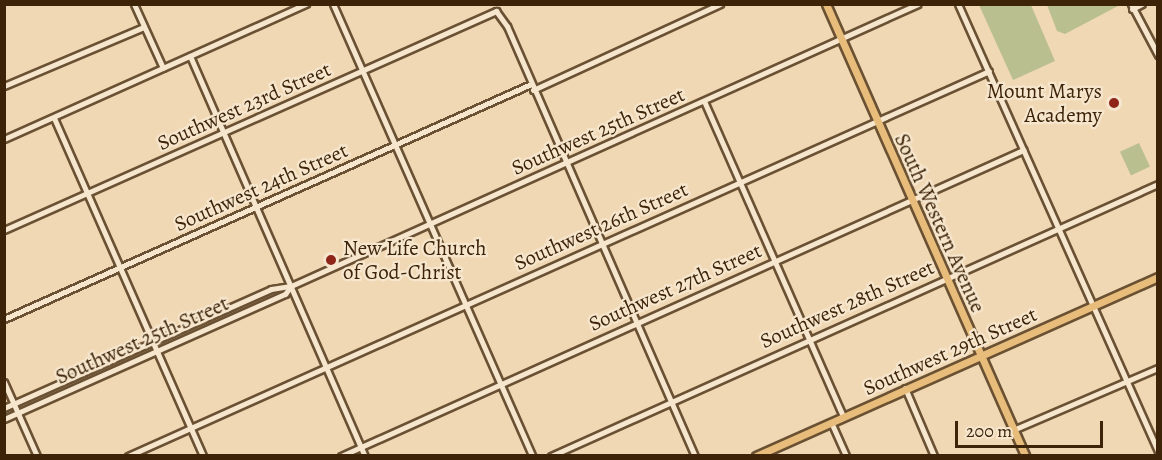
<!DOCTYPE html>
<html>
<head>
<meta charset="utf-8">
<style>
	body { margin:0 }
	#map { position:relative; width:1162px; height:460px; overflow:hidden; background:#f1d8b4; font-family:Alegreya,serif }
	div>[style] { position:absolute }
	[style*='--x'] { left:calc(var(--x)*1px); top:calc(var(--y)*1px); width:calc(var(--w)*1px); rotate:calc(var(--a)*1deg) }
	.green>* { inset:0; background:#b9bf8e; transform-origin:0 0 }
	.roads { filter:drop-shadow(2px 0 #6a5133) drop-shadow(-2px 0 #6a5133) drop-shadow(0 2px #6a5133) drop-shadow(0 -2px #6a5133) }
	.minor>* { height:5px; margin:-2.5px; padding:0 2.5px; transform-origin:2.5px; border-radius:2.5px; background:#f6e6ce }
	.major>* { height:7px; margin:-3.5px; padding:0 3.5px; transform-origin:3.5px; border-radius:3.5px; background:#e8bc7a }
	.dots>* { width:16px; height:16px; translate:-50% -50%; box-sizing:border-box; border:3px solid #f6e6ce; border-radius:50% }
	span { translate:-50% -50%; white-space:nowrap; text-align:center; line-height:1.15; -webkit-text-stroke:4.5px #f6e6ce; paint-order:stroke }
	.poi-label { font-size:21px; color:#3d2408 }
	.right { translate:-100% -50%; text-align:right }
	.left { translate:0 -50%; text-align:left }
	.street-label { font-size:21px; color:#3d2408 }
	.frame { position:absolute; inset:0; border:6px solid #3d2408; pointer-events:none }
	.scale { position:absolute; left:955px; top:421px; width:148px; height:27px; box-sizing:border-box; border:3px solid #3d2408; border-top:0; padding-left:8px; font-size:18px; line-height:21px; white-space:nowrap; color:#3d2408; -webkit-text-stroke:4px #f6e6ce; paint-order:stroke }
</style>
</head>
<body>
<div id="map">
	<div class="green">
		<i style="clip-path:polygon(979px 5px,1031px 5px,1055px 61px,1013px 80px)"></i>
		<i style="clip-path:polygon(1047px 5px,1118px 4px,1118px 6px,1065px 34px,1057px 31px)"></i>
		<i style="left:1139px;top:143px;width:26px;height:21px;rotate:65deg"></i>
	</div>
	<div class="roads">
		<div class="minor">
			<i style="--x:134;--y:4;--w:70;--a:65.6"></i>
			<i style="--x:333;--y:4;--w:494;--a:66.2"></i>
			<i style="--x:958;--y:4;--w:491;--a:65.9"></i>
			<i style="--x:1131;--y:4;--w:58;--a:62.1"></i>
			<i style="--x:1132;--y:9;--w:11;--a:-27"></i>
			<i style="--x:190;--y:56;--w:437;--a:66.4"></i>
			<i style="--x:4;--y:86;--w:152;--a:-22.9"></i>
			<i style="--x:533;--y:90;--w:206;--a:-24.7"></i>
			<i style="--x:704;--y:101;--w:344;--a:66.2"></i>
			<i style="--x:54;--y:118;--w:369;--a:66.2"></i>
			<i style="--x:4;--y:139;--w:331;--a:-24.1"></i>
			<i style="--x:4;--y:230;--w:539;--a:-23.99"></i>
			<i style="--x:496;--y:11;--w:19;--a:54"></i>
			<i style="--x:507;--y:26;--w:469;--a:66.4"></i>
			<i style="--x:4;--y:319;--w:577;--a:-24.03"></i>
			<i style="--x:4;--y:382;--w:81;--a:66"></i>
			<i style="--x:905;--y:388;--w:74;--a:66.9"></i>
			<i style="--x:4;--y:408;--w:292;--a:-24"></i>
			<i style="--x:271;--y:289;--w:20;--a:-9"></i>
			<i style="--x:291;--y:286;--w:687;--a:-24.22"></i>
			<i style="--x:4;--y:419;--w:308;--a:-24"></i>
			<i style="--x:285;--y:294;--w:10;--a:-53"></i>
			<i style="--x:831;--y:422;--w:37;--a:66"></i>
			<i style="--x:1013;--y:430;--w:158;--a:-23.2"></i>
			<i style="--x:128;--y:456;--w:943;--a:-24.09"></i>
			<i style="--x:341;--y:456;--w:748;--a:-24.16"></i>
			<i style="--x:551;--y:456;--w:665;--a:-24.14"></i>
		</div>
		<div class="major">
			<i style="--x:826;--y:4;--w:494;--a:66.2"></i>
			<i style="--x:756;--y:456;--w:440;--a:-24"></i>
		</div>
	</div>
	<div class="dots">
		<i style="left:1114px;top:103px;background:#8f2418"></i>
		<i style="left:331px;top:260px;background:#8f2418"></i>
	</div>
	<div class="poi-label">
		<span class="right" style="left:1102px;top:103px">Mount Marys<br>Academy</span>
		<span class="left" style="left:343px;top:260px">New Life Church<br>of God-Christ</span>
	</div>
	<div class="street-label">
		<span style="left:244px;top:106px;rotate:-24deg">Southwest 23rd Street</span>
		<span style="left:598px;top:131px;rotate:-24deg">Southwest 25th Street</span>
		<span style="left:261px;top:187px;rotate:-24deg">Southwest 24th Street</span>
		<span style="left:940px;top:223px;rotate:66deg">South Western Avenue</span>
		<span style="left:601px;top:226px;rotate:-24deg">Southwest 26th Street</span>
		<span style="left:675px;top:287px;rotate:-24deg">Southwest 27th Street</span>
		<span style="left:847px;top:304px;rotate:-24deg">Southwest 28th Street</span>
		<span style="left:142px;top:340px;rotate:-24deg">Southwest 25th Street</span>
		<span style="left:950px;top:351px;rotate:-24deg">Southwest 29th Street</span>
	</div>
	<div class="frame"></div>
	<div class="scale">200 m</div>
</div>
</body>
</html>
